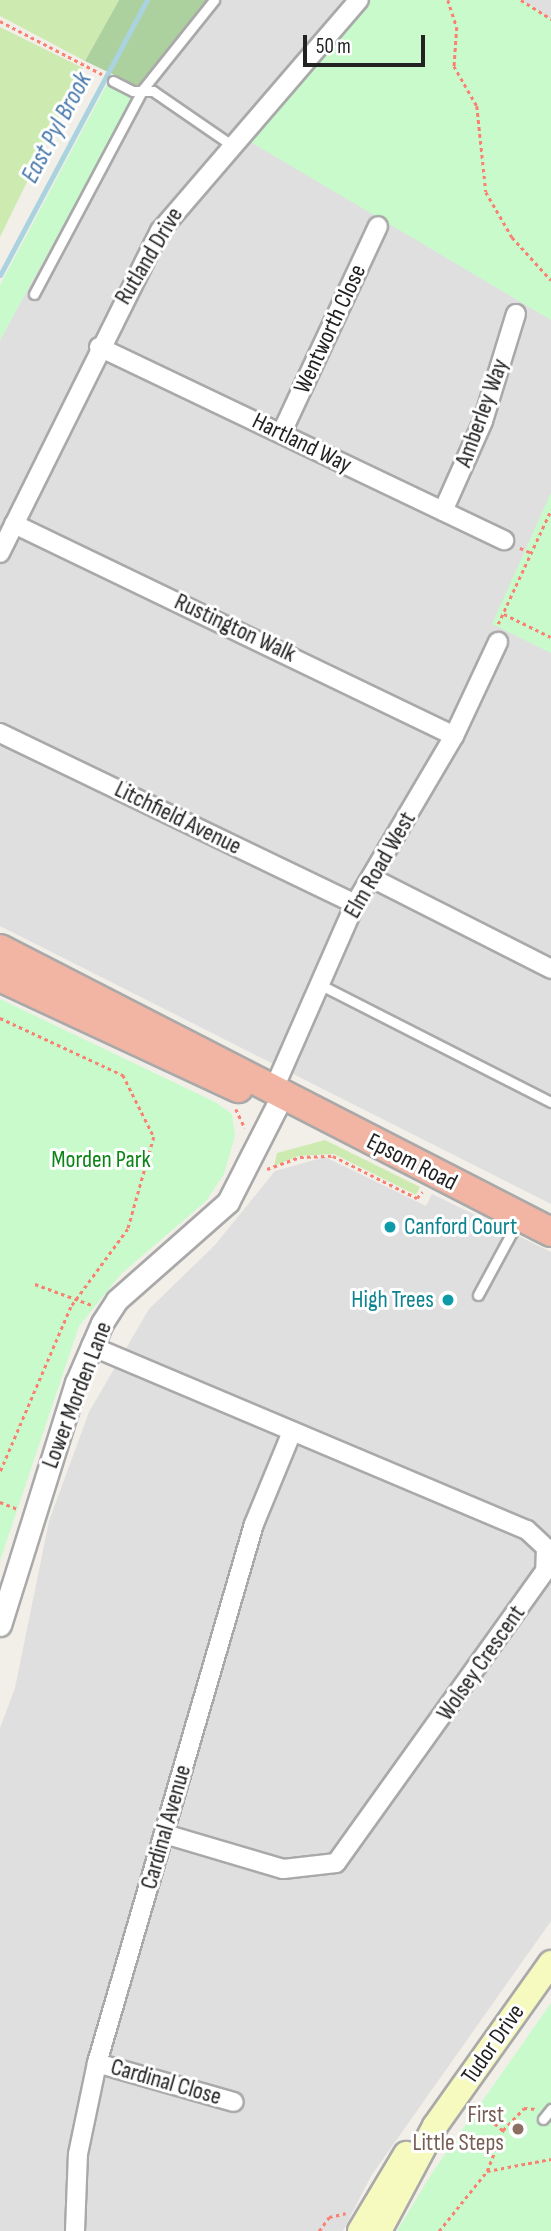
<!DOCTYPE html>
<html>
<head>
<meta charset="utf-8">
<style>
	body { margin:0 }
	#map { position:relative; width:551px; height:2231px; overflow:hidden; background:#f2efe9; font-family:"Sofia Sans Condensed",sans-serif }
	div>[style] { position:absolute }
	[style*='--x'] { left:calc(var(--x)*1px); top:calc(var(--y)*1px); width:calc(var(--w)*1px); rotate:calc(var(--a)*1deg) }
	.residential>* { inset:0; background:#e0dfdf }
	.grass>* { inset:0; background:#cdebb0 }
	.forest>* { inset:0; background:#add19e }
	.park>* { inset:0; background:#c8facc }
	.stream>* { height:5px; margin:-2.5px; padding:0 2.5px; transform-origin:2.5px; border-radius:2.5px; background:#aad3df }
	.path>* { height:2.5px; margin-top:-1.25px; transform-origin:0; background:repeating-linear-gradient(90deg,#fa8072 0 3.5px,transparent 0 7px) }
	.roads { filter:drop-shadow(2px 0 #a9a9a9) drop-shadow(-2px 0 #a9a9a9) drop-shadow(0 2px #a9a9a9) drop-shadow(0 -2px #a9a9a9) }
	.service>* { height:9px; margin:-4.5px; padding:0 4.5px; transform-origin:4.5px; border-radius:4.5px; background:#fff }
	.minor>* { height:18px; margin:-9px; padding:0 9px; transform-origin:9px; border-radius:9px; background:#fff }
	.tertiary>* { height:21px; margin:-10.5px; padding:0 10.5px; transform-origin:10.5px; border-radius:10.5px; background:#fff }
	.secondary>* { height:24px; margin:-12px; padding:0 12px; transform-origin:12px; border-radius:12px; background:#f7fabf }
	.trunk>* { height:28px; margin:-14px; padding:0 14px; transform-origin:14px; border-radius:14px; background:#f2b4a3 }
	.dots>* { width:19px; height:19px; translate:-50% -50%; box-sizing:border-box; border:4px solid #fff; border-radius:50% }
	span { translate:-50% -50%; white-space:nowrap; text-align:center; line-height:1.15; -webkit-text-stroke:6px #fff; paint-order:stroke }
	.street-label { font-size:24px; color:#222 }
	.park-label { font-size:24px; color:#0c8416 }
	.culture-label { font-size:24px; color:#0d838f }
	.left { translate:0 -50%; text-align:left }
	.right { translate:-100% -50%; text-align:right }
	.education-label { font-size:24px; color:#785e54 }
	.water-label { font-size:26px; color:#4a7aab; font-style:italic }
	.scale { position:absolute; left:303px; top:35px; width:122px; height:32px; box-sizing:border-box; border:4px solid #222; border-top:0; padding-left:9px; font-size:21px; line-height:24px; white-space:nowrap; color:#222; -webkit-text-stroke:5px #fff; paint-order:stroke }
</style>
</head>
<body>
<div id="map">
	<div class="residential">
		<i style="clip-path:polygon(208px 0,551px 0,551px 1204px,0 926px,0 340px,144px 76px)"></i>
		<i style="clip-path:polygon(325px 1157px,426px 1206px,432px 1194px,551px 1252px,551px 1921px,371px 2176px,343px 2231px,0 2231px,0 1728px,15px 1688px,49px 1521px,89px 1412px,149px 1309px,215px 1245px,275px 1171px)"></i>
	</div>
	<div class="grass">
		<i style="clip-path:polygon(0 0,119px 0,85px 61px,0 16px)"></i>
		<i style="clip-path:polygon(0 27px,83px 68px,0 237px)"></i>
		<i style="clip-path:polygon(325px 1140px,420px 1187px,416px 1195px,334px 1154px,298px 1156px,274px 1166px,277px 1153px)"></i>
	</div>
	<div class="forest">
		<i style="clip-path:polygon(119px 0,208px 0,139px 87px,85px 61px)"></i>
	</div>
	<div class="park">
		<i style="clip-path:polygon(359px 0,521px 0,551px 19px,551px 320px,239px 135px)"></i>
		<i style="clip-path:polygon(107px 84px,133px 98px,0 340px,0 285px)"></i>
		<i style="clip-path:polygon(551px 493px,551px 653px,492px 624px)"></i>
		<i style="clip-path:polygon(0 999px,215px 1102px,232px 1114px,235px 1136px,224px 1174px,206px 1201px,121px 1274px,79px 1326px,0 1561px)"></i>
		<i style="clip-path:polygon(551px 2003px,551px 2231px,397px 2231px,432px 2173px)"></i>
	</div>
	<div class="stream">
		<i style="--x:0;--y:275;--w:312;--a:-61.9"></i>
	</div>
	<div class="path">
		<i style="--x:448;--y:0;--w:28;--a:72"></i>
		<i style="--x:457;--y:27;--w:39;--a:94"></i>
		<i style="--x:454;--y:66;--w:46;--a:60.1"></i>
		<i style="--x:477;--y:106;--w:86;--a:84"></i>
		<i style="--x:486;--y:192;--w:52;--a:60"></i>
		<i style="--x:512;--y:237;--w:58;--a:47.8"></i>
		<i style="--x:521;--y:0;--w:36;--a:32"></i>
		<i style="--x:0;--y:21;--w:115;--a:27.5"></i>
		<i style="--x:520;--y:548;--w:13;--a:23"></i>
		<i style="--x:504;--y:614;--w:52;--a:26.1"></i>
		<i style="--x:498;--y:624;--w:126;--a:-65.1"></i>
		<i style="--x:0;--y:1018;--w:136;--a:24.9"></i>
		<i style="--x:123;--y:1075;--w:69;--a:63.4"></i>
		<i style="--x:154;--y:1137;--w:96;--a:105.8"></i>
		<i style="--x:128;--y:1229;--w:97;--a:126.2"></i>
		<i style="--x:71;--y:1307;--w:181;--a:113.2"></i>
		<i style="--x:236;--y:1109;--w:21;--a:65"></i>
		<i style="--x:267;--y:1169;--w:35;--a:-20"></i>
		<i style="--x:300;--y:1157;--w:33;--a:-2"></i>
		<i style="--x:333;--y:1156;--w:94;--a:26.6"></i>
		<i style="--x:417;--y:1198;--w:8;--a:-50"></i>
		<i style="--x:35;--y:1284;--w:61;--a:20.2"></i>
		<i style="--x:0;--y:1502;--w:18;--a:22"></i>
		<i style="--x:473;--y:2106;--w:38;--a:39"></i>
		<i style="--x:487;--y:2171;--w:65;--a:-10.6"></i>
		<i style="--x:319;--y:2231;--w:17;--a:-54"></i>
		<i style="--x:329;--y:2217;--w:17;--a:-13"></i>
		<i style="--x:439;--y:2231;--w:77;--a:-51.3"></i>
		<i style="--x:487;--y:2171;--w:44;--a:-68.7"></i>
		<i style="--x:503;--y:2130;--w:30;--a:-46"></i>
		<i style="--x:524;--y:2108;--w:12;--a:5"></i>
	</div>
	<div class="roads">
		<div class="service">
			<i style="--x:113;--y:81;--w:22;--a:27"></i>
			<i style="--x:133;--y:91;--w:20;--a:0"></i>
			<i style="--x:153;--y:91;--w:93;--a:34.5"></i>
			<i style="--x:34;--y:294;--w:232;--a:-62"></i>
			<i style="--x:143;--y:89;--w:114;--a:-51.4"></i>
			<i style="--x:319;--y:984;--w:260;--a:27"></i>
			<i style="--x:478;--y:1295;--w:84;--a:-61.6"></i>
			<i style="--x:543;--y:2119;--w:13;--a:-51"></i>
		</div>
		<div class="minor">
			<i style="--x:99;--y:347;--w:449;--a:25.5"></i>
			<i style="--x:282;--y:432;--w:227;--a:-65"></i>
			<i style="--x:443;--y:511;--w:98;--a:-66"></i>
			<i style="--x:483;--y:421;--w:112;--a:-72.9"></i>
			<i style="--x:14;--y:524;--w:488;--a:25.7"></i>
			<i style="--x:0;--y:553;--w:360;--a:-63.6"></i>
			<i style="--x:160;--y:231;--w:305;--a:-49.3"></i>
			<i style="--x:0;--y:733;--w:394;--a:25.7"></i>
			<i style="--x:372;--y:878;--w:201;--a:26.9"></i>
			<i style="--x:272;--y:1093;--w:206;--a:-66.3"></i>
			<i style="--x:355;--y:904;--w:195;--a:-59.5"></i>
			<i style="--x:454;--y:736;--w:104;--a:-64.9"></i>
			<i style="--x:91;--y:1346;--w:473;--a:22.9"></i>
			<i style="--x:527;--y:1530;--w:26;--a:43"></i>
			<i style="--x:546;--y:1548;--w:23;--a:92"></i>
			<i style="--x:545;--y:1571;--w:359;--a:125.6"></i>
			<i style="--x:336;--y:1863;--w:53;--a:173.5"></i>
			<i style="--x:283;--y:1869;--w:123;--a:-163.5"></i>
			<i style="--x:97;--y:2063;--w:142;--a:15.9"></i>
			<i style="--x:75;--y:2231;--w:77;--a:-87.8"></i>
			<i style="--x:78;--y:2154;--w:93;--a:-78.2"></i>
			<i style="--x:97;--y:2063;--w:561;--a:-73.76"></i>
			<i style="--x:254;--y:1524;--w:100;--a:-67.6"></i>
		</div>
		<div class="tertiary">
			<i style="--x:0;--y:1625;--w:254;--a:-72.6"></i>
			<i style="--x:76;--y:1383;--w:65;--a:-66.6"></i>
			<i style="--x:102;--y:1323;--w:27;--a:-57"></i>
			<i style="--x:117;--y:1300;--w:148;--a:-41.4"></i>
			<i style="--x:228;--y:1202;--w:117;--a:-63"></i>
		</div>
		<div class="secondary">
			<i style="--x:360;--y:2231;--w:90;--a:-59.1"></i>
			<i style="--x:379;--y:2231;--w:119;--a:-61.9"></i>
			<i style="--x:435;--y:2126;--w:200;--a:-54.6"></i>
		</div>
		<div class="trunk">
			<i style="--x:0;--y:949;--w:619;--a:27.19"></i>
			<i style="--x:0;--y:977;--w:263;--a:25"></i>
		</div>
	</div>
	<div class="dots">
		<i style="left:390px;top:1227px;background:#0f9aa8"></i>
		<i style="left:448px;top:1300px;background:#0f9aa8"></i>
		<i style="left:518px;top:2129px;background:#8d6e63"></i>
	</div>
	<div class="street-label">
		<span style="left:149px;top:256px;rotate:-59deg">Rutland Drive</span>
		<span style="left:330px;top:329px;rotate:-65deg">Wentworth Close</span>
		<span style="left:482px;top:413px;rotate:-70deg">Amberley Way</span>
		<span style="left:302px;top:443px;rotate:26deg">Hartland Way</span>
		<span style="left:235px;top:628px;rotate:25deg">Rustington Walk</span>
		<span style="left:178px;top:818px;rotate:26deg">Litchfield Avenue</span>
		<span style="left:380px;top:865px;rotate:-60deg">Elm Road West</span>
		<span style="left:412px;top:1162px;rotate:27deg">Epsom Road</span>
		<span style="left:77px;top:1395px;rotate:-69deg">Lower Morden Lane</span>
		<span style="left:481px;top:1663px;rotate:-55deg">Wolsey Crescent</span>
		<span style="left:166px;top:1827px;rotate:-74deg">Cardinal Avenue</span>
		<span style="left:493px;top:2044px;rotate:-55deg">Tudor Drive</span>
		<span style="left:166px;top:2082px;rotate:16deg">Cardinal Close</span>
	</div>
	<div class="park-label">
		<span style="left:101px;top:1160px">Morden Park</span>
	</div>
	<div class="culture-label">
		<span class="left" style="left:404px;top:1227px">Canford Court</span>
		<span class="right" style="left:434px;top:1300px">High Trees</span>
	</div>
	<div class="education-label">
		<span class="right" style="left:504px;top:2129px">First<br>Little Steps</span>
	</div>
	<div class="water-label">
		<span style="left:57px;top:128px;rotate:-62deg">East Pyl Brook</span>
	</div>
	<div class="scale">50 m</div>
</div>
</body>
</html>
